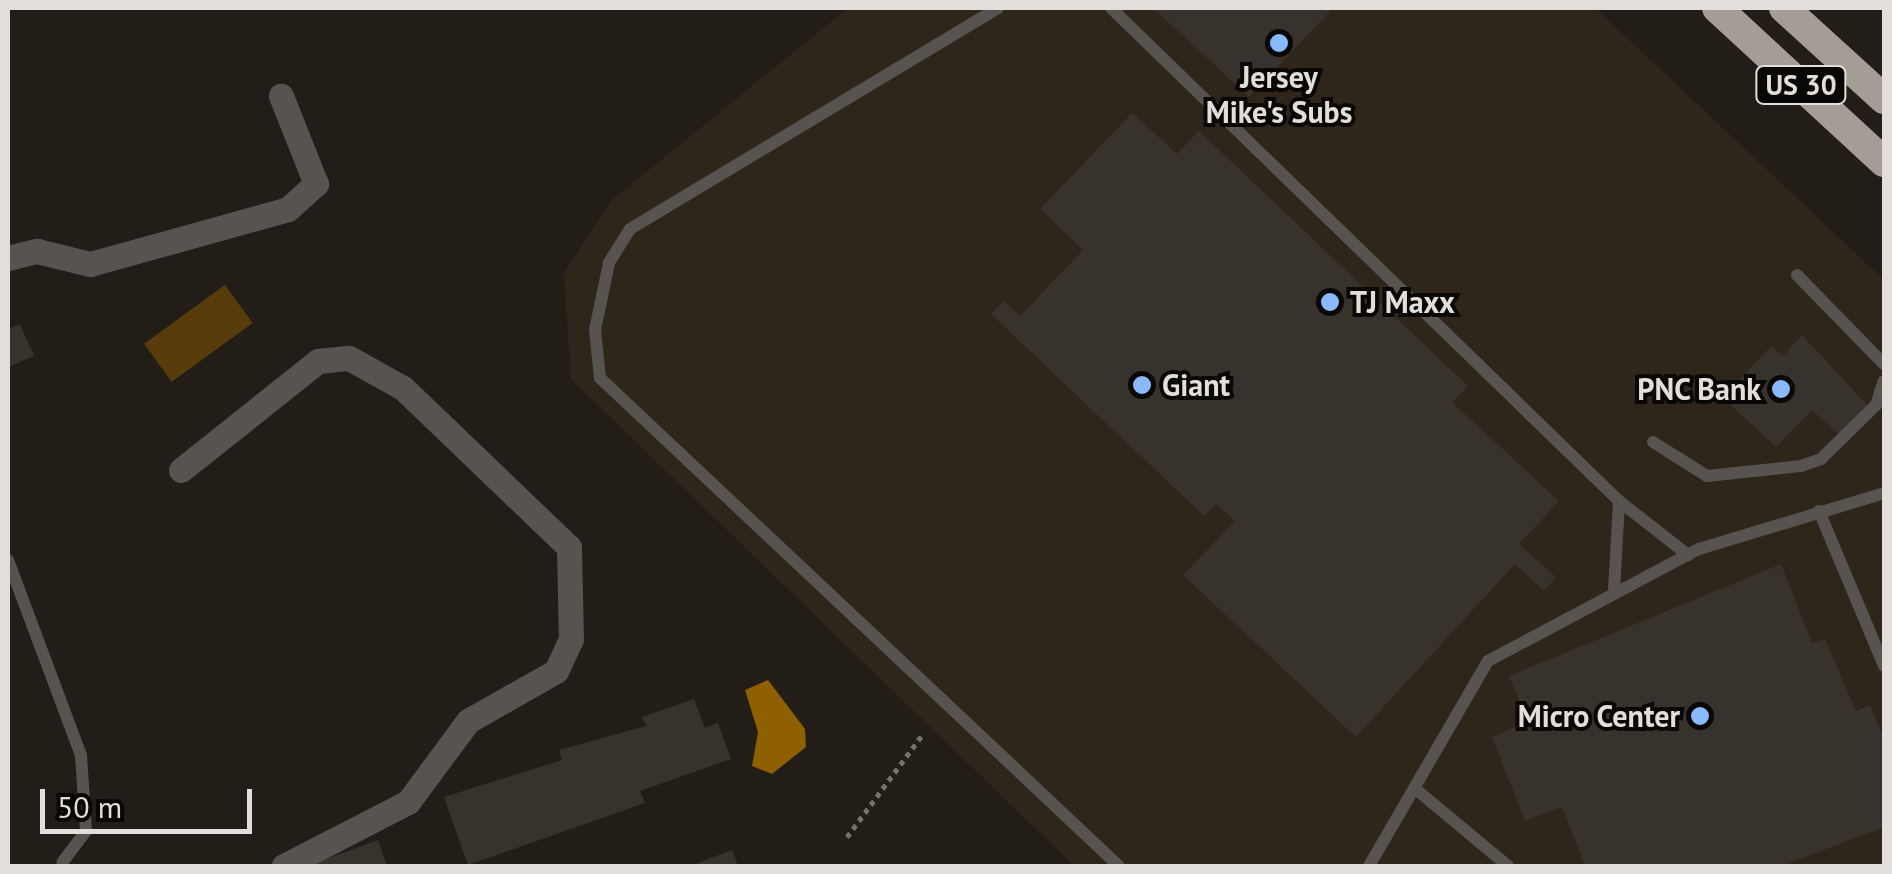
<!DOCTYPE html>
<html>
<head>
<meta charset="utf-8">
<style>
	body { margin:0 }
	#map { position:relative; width:1892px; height:874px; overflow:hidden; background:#221e17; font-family:"PT Sans",sans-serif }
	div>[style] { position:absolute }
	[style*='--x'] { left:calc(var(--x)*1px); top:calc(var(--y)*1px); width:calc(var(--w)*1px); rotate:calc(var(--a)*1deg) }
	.built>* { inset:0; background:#2f261b }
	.green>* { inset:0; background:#583c0b; transform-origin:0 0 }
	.water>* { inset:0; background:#8f6000 }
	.building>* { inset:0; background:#37322b }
	.path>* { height:5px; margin-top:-2.5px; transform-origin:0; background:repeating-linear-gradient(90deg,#75726c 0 5px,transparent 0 10px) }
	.lane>* { height:12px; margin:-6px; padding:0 6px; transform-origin:6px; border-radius:6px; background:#565350 }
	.street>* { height:25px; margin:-12.5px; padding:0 12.5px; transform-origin:12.5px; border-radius:12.5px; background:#565350 }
	.highway>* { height:30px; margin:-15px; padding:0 15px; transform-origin:15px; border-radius:15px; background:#a39d95 }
	.dots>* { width:28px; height:28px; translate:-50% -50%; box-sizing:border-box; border:5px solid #0a0806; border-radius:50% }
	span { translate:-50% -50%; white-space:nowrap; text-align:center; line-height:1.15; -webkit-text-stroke:8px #0a0806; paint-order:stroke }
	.shield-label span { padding:2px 8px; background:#0a0806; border:2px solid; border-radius:8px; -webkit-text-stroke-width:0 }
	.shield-label { font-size:28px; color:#e2dfdb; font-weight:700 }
	.poi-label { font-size:30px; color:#e2dfdb; font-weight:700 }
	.left { translate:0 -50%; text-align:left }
	.right { translate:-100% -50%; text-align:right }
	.frame { position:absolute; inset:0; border:10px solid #e2dfdb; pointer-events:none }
	.scale { position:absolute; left:40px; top:789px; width:212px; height:45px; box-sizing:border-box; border:5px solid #e2dfdb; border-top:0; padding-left:12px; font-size:30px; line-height:35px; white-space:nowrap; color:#e2dfdb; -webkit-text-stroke:8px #0a0806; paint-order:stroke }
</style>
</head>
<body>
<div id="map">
	<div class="built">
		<i style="clip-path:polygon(848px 8px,1595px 8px,1884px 280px,1884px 866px,1074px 866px,571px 379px,564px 273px,612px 200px)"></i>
	</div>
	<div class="green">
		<i style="left:225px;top:285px;width:47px;height:100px;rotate:54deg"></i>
	</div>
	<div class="water">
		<i style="clip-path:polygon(768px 680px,805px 729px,806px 747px,772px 774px,752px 766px,758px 732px,745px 690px)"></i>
	</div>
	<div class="building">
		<i style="clip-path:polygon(1153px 8px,1333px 8px,1249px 97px)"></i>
		<i style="clip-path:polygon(1132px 113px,1177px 154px,1199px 131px,1468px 386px,1452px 402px,1559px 501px,1519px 544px,1556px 577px,1544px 591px,1515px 564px,1356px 737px,1183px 575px,1235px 521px,1216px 504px,1204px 516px,991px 314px,1004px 301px,1020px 316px,1083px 250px,1040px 209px)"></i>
		<i style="clip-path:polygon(20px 324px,34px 356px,8px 367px,8px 329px)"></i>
		<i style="clip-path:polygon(1802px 335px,1868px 406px,1841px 436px,1812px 410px,1776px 447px,1723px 398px,1771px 346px,1783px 356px)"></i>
		<i style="clip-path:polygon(1781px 564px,1812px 643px,1825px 639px,1856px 711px,1870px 705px,1884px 739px,1884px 827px,1782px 866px,1585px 866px,1562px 807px,1525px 821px,1492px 737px,1528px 722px,1509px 676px)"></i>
		<i style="clip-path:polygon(694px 699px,705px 728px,718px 723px,731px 759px,640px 791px,645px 803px,468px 865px,444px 797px,562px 760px,559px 750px,646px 726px,642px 717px)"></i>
		<i style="clip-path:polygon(378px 840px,387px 866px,307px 866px)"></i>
		<i style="clip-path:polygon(732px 850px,738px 866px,690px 866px)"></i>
	</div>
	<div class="path">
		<i style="--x:847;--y:837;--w:128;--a:-53.6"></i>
	</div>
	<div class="lane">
		<i style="--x:998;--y:8;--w:429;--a:149"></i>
		<i style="--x:630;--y:229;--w:40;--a:122"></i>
		<i style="--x:609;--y:263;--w:68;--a:101.8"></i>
		<i style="--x:595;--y:330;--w:48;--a:84.1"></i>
		<i style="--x:600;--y:378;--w:712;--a:43.24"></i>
		<i style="--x:1111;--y:8;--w:708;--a:44.14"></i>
		<i style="--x:1619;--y:501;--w:88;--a:38"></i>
		<i style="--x:1797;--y:275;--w:124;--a:45.7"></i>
		<i style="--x:1653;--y:442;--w:64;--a:32.2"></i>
		<i style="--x:1707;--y:476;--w:95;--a:-6.1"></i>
		<i style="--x:1801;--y:466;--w:21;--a:-19"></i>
		<i style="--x:1821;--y:459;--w:77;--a:-44.5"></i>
		<i style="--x:1876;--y:405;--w:25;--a:-72"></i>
		<i style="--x:1819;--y:511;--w:168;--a:67.2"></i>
		<i style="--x:8;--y:560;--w:208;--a:69.5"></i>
		<i style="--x:81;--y:755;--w:76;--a:86.2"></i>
		<i style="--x:86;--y:831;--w:39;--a:127"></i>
		<i style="--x:1614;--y:591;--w:90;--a:-86.8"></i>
		<i style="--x:1418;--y:791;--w:117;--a:39.8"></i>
		<i style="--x:1369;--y:866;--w:237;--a:-59.9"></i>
		<i style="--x:1488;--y:661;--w:239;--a:-28"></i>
		<i style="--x:1699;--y:549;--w:193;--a:-16.8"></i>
	</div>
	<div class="street">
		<i style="--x:8;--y:258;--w:30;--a:-14"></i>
		<i style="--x:37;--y:251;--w:55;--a:13.8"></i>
		<i style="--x:90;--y:264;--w:205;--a:-15.5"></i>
		<i style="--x:288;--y:209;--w:38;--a:-42"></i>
		<i style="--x:316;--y:184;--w:95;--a:-111.7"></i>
		<i style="--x:181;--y:470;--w:175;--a:-38.5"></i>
		<i style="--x:318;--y:361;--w:31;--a:-6"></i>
		<i style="--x:349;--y:358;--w:62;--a:29.1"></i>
		<i style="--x:403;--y:388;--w:230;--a:43.8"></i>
		<i style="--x:569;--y:547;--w:92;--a:88.8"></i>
		<i style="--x:571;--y:639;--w:35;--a:115"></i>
		<i style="--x:556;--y:671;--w:101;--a:150.4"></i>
		<i style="--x:468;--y:721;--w:101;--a:126.5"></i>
		<i style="--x:408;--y:802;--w:140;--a:152.7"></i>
	</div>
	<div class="highway">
		<i style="--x:1717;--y:8;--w:227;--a:42.7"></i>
		<i style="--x:1784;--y:8;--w:135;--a:42.3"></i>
	</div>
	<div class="dots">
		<i style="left:1279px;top:43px;background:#88bafc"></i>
		<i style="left:1330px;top:302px;background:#88bafc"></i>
		<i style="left:1142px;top:385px;background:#88bafc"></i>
		<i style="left:1781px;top:389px;background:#88bafc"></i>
		<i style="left:1700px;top:716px;background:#88bafc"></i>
	</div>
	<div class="shield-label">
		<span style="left:1801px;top:85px">US 30</span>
	</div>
	<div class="poi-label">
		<span style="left:1279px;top:94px">Jersey<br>Mike's Subs</span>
		<span class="left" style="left:1350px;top:302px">TJ Maxx</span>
		<span class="left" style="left:1162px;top:385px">Giant</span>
		<span class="right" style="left:1761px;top:389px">PNC Bank</span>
		<span class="right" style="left:1680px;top:716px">Micro Center</span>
	</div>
	<div class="frame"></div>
	<div class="scale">50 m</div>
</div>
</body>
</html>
